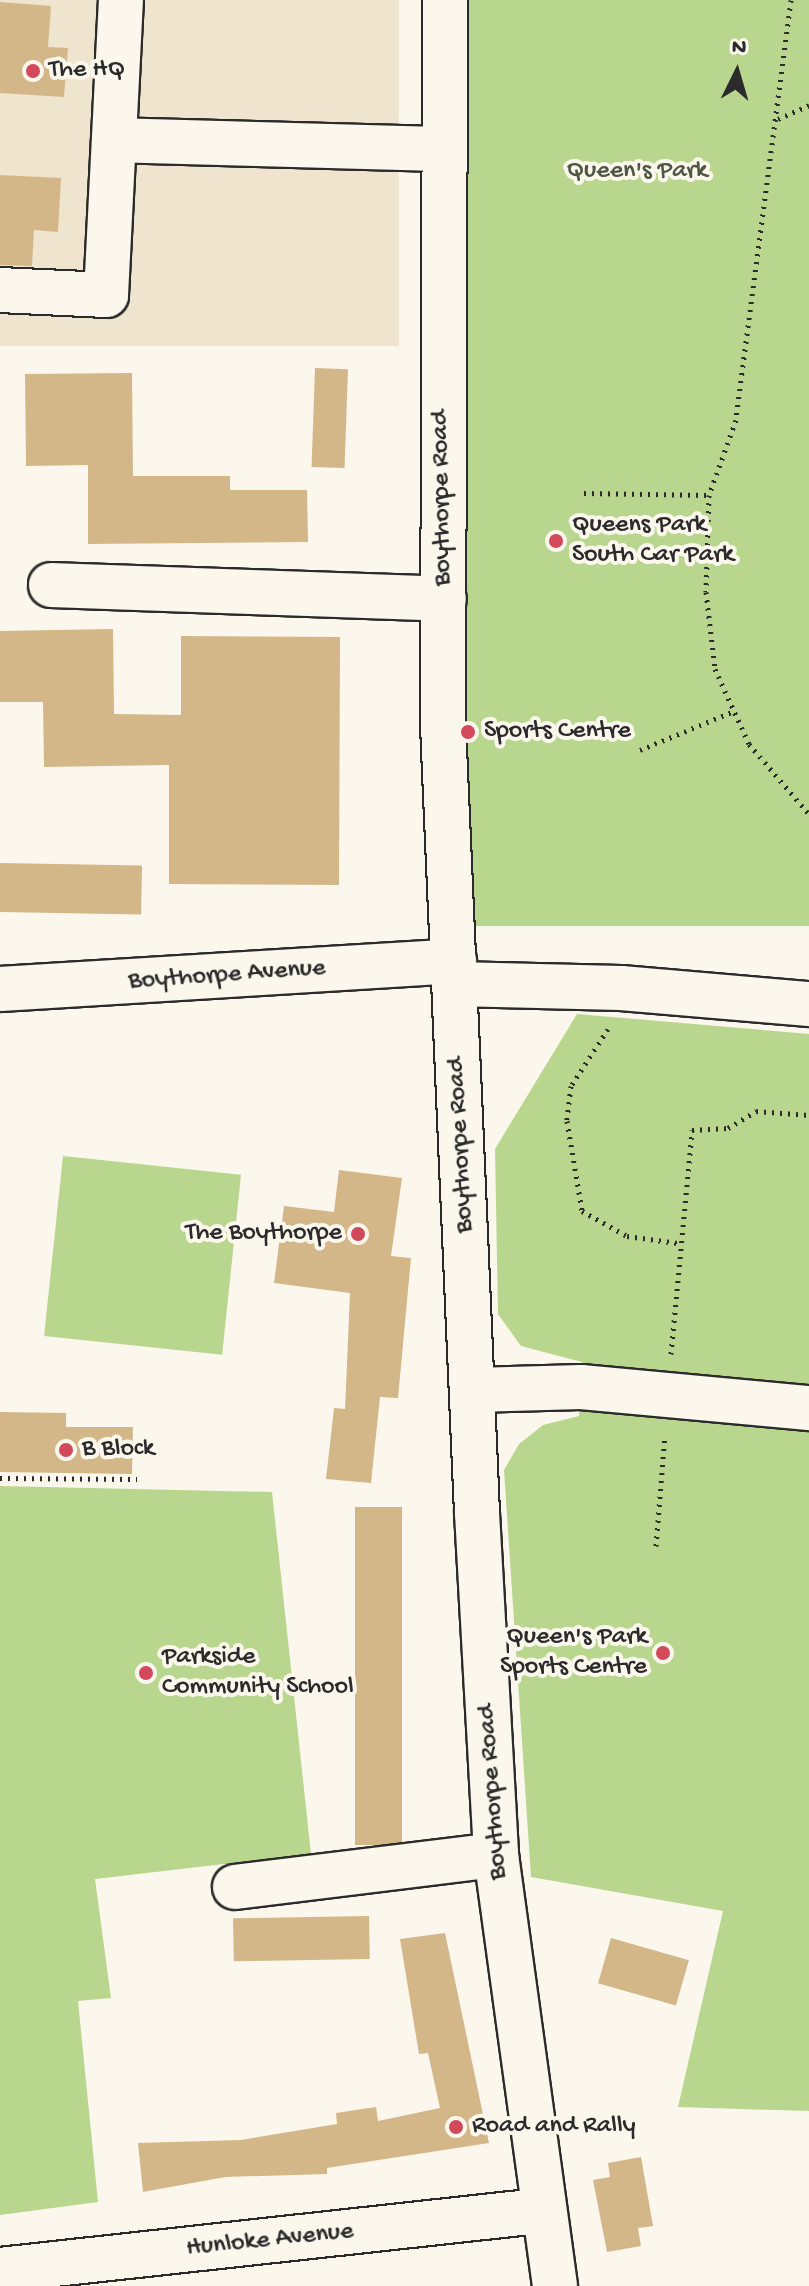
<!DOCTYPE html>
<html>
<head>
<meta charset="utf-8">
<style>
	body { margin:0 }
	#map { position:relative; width:809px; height:2286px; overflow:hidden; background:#fbf7ec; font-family:"Gochi Hand",sans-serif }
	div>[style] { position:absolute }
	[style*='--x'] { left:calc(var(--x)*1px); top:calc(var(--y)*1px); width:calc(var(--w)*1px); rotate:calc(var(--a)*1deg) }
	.built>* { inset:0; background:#efe4ce; transform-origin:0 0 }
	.green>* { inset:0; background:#b8d68e; transform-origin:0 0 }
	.building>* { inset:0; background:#d4b789; transform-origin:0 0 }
	.path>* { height:5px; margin-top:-2.5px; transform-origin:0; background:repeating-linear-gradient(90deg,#2b2b2b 0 2px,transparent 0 8px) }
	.roads { filter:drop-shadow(2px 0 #2b2b2b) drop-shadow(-2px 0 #2b2b2b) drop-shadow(0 2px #2b2b2b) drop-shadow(0 -2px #2b2b2b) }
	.minor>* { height:44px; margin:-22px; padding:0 22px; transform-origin:22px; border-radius:22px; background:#fbf7ec }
	.dots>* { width:22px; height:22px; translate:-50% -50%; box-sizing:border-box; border:4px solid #fbf7ec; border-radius:50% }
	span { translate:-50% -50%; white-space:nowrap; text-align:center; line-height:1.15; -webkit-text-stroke:8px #fbf7ec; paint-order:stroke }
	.poi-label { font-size:26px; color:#2b2b2b }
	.left { translate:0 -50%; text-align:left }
	.right { translate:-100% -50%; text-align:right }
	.park-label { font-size:26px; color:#4e5644 }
	.street-label { font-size:26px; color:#2b2b2b }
	.north { position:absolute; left:697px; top:32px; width:80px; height:80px; -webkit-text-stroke:6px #fbf7ec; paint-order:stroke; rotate:5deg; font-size:22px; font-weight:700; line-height:32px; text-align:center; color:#2b2b2b }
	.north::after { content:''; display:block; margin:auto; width:28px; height:36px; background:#2b2b2b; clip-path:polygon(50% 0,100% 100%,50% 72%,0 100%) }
</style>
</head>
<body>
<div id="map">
	<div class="built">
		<i style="left:0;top:0;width:399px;height:346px"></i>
	</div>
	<div class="green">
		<i style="left:461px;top:0;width:348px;height:926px"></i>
		<i style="clip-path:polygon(577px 1014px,809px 1034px,809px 2111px,678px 2107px,723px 1911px,531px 1877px,504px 1470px,519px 1444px,543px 1425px,579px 1416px,582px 1362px,521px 1346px,498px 1314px,495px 1149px)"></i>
		<i style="left:63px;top:1156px;width:179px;height:181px;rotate:6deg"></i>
		<i style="clip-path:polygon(0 1486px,272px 1492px,311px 1854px,95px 1879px,111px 1998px,78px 2001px,98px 2202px,0 2215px)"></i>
	</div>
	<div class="building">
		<i style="clip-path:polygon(0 2px,51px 6px,48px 47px,68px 48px,64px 97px,0 93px)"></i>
		<i style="clip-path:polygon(0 175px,61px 178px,58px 232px,34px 230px,32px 266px,0 265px)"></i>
		<i style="left:315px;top:368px;width:33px;height:99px;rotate:2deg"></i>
		<i style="clip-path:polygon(132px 373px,133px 476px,230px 476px,230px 490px,307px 490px,308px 542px,88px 544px,88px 465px,26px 466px,25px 374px)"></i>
		<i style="clip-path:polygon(113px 629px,114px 714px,181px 715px,181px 636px,340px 637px,339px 885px,169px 884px,169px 765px,44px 767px,43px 702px,0 702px,0 631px)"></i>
		<i style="left:0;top:863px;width:142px;height:49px;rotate:1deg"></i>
		<i style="clip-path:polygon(339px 1170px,402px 1178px,391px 1256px,411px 1258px,398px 1398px,380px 1397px,371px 1483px,326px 1479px,334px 1408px,345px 1409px,350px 1293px,274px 1283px,284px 1206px,334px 1212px)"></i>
		<i style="clip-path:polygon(0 1412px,66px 1413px,66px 1427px,133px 1427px,132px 1474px,0 1472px)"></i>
		<i style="left:355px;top:1507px;width:47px;height:338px"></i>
		<i style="left:369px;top:1916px;width:43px;height:136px;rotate:89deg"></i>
		<i style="clip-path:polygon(445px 1933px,489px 2143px,327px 2168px,327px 2174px,225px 2177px,143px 2192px,138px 2143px,241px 2140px,337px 2124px,336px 2113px,376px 2107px,378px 2121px,440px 2108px,428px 2053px,419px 2054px,400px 1939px)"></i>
		<i style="left:611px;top:1938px;width:81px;height:47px;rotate:16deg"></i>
		<i style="clip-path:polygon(641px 2157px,653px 2226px,638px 2228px,641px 2246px,607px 2252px,593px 2180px,610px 2177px,608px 2163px)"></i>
	</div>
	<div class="path">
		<i style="--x:791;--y:0;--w:424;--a:97.5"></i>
		<i style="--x:736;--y:420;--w:80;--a:109.8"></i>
		<i style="--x:709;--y:495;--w:97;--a:91.8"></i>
		<i style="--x:706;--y:592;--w:78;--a:83.3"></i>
		<i style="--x:715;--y:669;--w:82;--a:65.6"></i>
		<i style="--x:749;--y:744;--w:92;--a:49.4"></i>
		<i style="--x:778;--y:119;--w:34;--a:-24"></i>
		<i style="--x:584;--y:493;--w:125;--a:0.9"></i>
		<i style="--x:640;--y:750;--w:102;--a:-22.5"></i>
		<i style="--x:608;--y:1029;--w:68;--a:123"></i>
		<i style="--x:571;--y:1086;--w:35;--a:97"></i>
		<i style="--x:567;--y:1121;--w:91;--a:80.5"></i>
		<i style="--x:582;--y:1211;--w:51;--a:29.1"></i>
		<i style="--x:627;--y:1236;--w:51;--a:7.8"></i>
		<i style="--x:671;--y:1354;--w:225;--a:-84.6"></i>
		<i style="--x:692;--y:1130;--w:36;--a:-3"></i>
		<i style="--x:728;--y:1128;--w:33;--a:-31"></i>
		<i style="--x:756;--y:1111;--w:53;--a:4.3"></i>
		<i style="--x:0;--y:1478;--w:137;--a:0.4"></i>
		<i style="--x:656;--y:1546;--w:111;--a:-85.4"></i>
	</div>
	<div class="roads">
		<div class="minor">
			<i style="--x:445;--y:0;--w:725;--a:90.16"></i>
			<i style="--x:443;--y:725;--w:789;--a:87.53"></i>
			<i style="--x:477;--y:1513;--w:343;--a:86.8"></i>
			<i style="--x:496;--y:1855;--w:435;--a:82.2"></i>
			<i style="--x:114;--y:140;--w:330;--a:1.6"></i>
			<i style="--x:0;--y:290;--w:106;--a:2.7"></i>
			<i style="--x:106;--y:295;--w:295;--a:-87.1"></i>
			<i style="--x:51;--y:585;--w:393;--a:2"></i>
			<i style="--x:455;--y:984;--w:166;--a:1.4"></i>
			<i style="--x:621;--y:988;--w:189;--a:4.9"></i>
			<i style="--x:0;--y:989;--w:455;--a:-3.5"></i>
			<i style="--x:474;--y:1390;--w:107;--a:-1.6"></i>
			<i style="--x:581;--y:1387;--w:229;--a:5.3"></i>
			<i style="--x:235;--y:1887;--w:263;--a:-7"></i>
			<i style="--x:0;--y:2270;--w:542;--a:-6.25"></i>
		</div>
	</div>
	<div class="dots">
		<i style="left:33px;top:71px;background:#d1495b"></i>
		<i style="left:556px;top:541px;background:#d1495b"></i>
		<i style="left:468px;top:732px;background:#d1495b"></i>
		<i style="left:358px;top:1234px;background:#d1495b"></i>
		<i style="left:66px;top:1450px;background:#d1495b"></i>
		<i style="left:663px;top:1653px;background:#d1495b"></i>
		<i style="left:146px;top:1673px;background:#d1495b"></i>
		<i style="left:456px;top:2127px;background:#d1495b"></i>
	</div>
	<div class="poi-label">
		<span class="left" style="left:49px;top:71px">The HQ</span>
		<span class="left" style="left:572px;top:541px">Queens Park<br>South Car Park</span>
		<span class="left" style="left:484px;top:732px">Sports Centre</span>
		<span class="right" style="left:342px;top:1234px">The Boythorpe</span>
		<span class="left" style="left:82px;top:1450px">B Block</span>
		<span class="right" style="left:647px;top:1653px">Queen's Park<br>Sports Centre</span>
		<span class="left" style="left:162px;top:1673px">Parkside<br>Community School</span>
		<span class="left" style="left:472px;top:2127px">Road and Rally</span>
	</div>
	<div class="park-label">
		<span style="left:637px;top:172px">Queen's Park</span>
	</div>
	<div class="street-label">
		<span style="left:443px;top:498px;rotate:-91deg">Boythorpe Road</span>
		<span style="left:227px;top:976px;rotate:-4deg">Boythorpe Avenue</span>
		<span style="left:462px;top:1145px;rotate:-93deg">Boythorpe Road</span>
		<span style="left:494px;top:1792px;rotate:-94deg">Boythorpe Road</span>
		<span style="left:270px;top:2241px;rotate:-6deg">Hunloke Avenue</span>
	</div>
	<div class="north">N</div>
</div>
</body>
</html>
